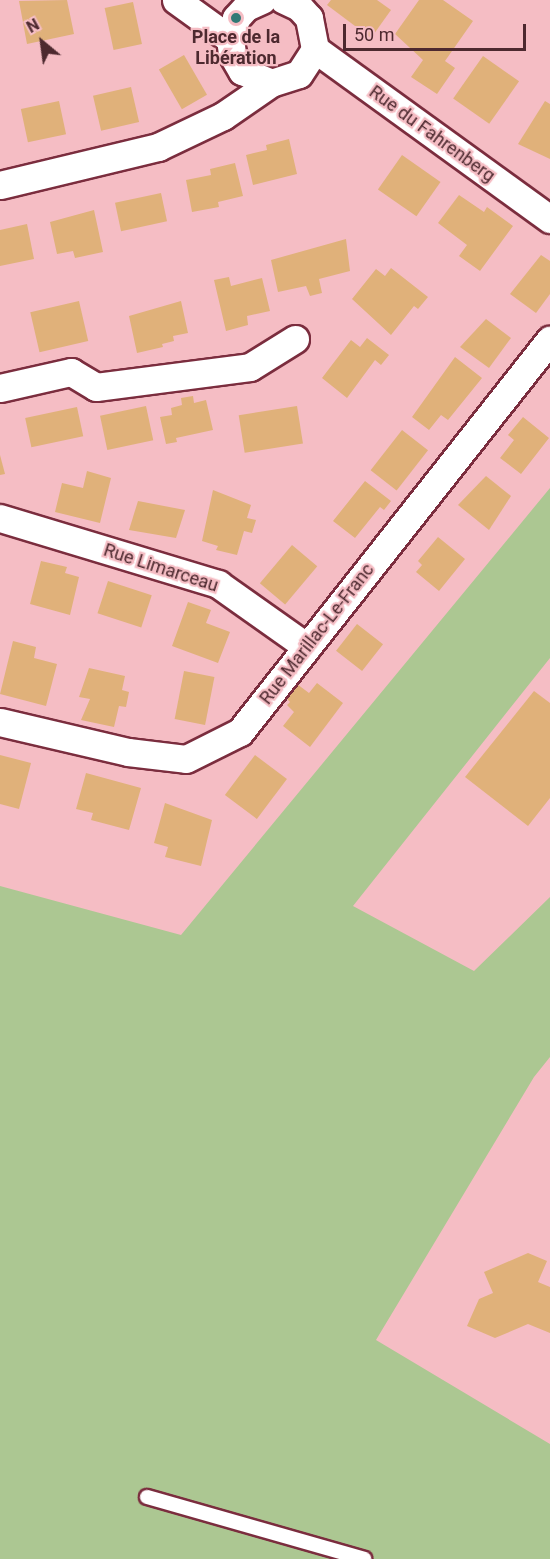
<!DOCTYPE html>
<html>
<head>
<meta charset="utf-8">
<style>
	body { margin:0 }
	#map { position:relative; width:550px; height:1559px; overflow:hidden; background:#f5bdc4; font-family:Roboto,sans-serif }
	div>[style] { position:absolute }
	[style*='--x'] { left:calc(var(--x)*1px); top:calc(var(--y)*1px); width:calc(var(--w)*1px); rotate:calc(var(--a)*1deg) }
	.green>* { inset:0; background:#acc792 }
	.building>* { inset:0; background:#e0b17a; transform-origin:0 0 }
	.roads { filter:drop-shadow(2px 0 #7b2d3e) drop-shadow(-2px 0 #7b2d3e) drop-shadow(0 2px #7b2d3e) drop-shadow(0 -2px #7b2d3e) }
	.lane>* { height:14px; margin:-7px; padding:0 7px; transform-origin:7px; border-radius:7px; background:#fff }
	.street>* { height:27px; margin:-13.5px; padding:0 13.5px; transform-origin:13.5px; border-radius:13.5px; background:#fff }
	.dots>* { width:16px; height:16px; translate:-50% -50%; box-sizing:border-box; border:3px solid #f5bdc4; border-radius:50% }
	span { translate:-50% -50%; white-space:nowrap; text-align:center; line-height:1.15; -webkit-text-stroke:4.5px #f5bdc4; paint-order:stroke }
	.poi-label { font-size:18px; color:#4d292f; font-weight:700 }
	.street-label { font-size:18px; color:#4d292f }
	.north { position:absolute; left:12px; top:12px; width:60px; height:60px; -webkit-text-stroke:4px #f5bdc4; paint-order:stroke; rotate:331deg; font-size:16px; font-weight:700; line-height:24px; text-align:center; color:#4d292f }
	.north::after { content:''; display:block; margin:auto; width:21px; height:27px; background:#4d292f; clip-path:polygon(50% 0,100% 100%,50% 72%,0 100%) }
	.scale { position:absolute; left:343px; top:24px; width:183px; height:27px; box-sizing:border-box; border:3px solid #4d292f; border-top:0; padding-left:8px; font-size:18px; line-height:21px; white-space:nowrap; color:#4d292f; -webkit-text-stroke:4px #f5bdc4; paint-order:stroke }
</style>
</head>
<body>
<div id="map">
	<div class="green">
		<i style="clip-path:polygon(550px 488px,550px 658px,353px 906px,474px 971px,550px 897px,550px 1057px,534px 1077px,376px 1340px,550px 1444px,550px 1559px,0 1559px,0 886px,181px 935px)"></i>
	</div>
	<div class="building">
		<i style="clip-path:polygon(67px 0,74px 34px,27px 44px,19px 1px)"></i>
		<i style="clip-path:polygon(331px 0,377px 0,391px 10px,371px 38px,327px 5px)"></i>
		<i style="clip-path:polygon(419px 0,443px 0,473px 21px,445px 61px,455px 68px,437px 94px,411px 77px,423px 60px,395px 34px)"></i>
		<i style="left:133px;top:2px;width:43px;height:29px;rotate:78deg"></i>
		<i style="left:184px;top:55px;width:46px;height:29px;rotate:60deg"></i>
		<i style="left:483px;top:56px;width:44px;height:52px;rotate:35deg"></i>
		<i style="left:131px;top:87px;width:36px;height:39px;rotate:77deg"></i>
		<i style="left:59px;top:101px;width:34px;height:39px;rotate:78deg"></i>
		<i style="clip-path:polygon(545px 101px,550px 104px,550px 159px,518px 144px)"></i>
		<i style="clip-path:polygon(289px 139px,297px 174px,253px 185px,246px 155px,267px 150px,266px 145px)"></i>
		<i style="left:402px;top:155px;width:47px;height:42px;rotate:35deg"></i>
		<i style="clip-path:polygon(235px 163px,243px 196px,218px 202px,219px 207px,192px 212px,186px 180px,211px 175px,210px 169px)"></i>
		<i style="left:161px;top:193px;width:29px;height:47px;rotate:78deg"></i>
		<i style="clip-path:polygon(459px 195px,484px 212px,487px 207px,513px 226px,480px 271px,459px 256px,467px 245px,438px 223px)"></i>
		<i style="clip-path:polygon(94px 210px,103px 252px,75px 258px,73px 251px,57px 254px,50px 222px)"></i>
		<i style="clip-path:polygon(27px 224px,34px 259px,0 266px,0 230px)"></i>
		<i style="clip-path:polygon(346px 239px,350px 271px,319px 279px,322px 293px,310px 296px,306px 286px,278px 292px,271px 260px)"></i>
		<i style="clip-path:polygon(541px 255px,550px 261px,550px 294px,536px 313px,510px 294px)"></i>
		<i style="clip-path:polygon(391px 268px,428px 297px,418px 309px,414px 306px,391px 335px,352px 299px,376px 269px,385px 276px)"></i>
		<i style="clip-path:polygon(229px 277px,231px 286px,262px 278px,270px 311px,247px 316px,248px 325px,226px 331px,214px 280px)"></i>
		<i style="left:79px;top:301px;width:41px;height:50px;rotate:77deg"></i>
		<i style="clip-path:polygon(181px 301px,188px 333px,173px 336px,174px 341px,162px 344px,163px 347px,137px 353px,129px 316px)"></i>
		<i style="clip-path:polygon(486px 319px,511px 338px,489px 368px,460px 347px)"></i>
		<i style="clip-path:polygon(367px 338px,389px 355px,381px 365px,375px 360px,347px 398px,322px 378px,351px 340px,360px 347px)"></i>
		<i style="clip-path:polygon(455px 357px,482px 378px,448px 420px,441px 415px,429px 430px,412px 417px)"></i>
		<i style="clip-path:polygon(193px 396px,194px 403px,206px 400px,213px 430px,176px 438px,177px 442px,166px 444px,160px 417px,172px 415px,171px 408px,182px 405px,181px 398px)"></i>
		<i style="left:146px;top:406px;width:35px;height:47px;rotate:78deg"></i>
		<i style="left:297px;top:406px;width:38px;height:59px;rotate:81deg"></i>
		<i style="left:77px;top:407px;width:30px;height:53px;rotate:78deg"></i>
		<i style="clip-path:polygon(523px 417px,549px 438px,521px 474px,500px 458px,514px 440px,508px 435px)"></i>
		<i style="left:402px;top:430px;width:33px;height:51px;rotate:38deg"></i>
		<i style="clip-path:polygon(0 455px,5px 474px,0 475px)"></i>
		<i style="clip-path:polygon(87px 471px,111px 478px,100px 523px,55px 512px,62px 483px,83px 488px)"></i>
		<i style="clip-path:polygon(486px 476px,511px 496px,489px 530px,458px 505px)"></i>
		<i style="clip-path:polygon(365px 481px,391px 501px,384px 510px,380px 507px,355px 538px,333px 521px)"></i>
		<i style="clip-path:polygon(213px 490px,251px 505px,247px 518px,256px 520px,252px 533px,244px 531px,237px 555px,216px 550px,218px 546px,202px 541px)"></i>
		<i style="clip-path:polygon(138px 501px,185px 510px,176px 538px,129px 530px)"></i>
		<i style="clip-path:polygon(438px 537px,465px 559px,439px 591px,416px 572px,422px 565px,418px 561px)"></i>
		<i style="left:292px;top:545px;width:33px;height:50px;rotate:40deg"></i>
		<i style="clip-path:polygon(41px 561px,67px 567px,65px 573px,79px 577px,70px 615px,30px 604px)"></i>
		<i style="left:108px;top:581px;width:46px;height:34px;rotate:18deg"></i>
		<i style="clip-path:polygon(188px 602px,211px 610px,206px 623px,230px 632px,218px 663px,172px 646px)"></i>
		<i style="left:357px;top:624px;width:33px;height:34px;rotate:38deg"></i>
		<i style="clip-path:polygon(13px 641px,36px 647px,34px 658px,57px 664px,46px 706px,0 694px)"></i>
		<i style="clip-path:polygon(89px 668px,125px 676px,122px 690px,129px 692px,126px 707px,119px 706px,114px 727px,81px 720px,90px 699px,79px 697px)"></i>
		<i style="left:184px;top:671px;width:31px;height:49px;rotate:11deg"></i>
		<i style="clip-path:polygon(317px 683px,343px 703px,310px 747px,283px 726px,294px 712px,287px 705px,290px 702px,286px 698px,297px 684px,309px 693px)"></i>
		<i style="clip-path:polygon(534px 691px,550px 703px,550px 798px,528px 826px,465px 777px)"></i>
		<i style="clip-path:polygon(0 755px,31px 763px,19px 809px,0 804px)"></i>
		<i style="left:255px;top:755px;width:40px;height:50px;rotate:37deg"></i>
		<i style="clip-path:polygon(86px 773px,141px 788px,129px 830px,91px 820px,93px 813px,76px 809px)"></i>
		<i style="clip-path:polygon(165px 803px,212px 820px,201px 866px,165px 857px,168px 847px,154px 843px)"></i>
		<i style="clip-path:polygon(528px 1253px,547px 1261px,538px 1282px,550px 1287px,550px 1333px,528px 1324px,495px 1338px,467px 1326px,479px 1299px,493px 1293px,484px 1272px)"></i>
	</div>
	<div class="roads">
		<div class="lane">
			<i style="--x:147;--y:1497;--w:226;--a:15.9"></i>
		</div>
		<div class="street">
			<i style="--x:176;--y:0;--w:67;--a:35.8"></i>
			<i style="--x:262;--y:0;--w:17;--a:156"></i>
			<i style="--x:246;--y:7;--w:15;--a:132"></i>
			<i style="--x:236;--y:18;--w:22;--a:106"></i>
			<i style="--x:230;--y:39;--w:15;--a:82"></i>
			<i style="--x:232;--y:54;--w:20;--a:60"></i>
			<i style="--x:242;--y:71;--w:31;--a:22"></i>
			<i style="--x:271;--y:83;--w:29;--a:-18"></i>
			<i style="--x:299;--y:74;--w:30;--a:-57"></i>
			<i style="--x:315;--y:49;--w:32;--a:-101"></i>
			<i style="--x:309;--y:18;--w:15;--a:-132"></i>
			<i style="--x:299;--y:7;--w:17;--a:-155"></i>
			<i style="--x:315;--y:49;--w:290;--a:35.9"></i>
			<i style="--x:0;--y:185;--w:163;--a:-13.5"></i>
			<i style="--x:158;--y:147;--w:72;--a:-25.5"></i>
			<i style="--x:223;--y:116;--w:58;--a:-34.5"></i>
			<i style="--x:0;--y:388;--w:73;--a:-12.7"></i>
			<i style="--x:71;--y:372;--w:29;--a:31"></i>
			<i style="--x:96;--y:387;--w:155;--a:-7.4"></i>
			<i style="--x:250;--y:367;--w:53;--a:-31.9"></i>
			<i style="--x:0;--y:518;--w:228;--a:16.8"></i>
			<i style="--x:218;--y:584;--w:109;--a:35.3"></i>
			<i style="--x:0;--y:722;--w:131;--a:13.2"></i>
			<i style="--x:128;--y:752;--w:58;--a:6.9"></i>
			<i style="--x:186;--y:759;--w:60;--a:-26.6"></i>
			<i style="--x:240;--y:732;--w:500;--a:-51.7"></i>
		</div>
	</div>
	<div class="dots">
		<i style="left:236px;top:18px;background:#307975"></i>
	</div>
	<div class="poi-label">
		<span style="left:236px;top:48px">Place de la<br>Libération</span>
	</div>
	<div class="street-label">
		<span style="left:432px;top:134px;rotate:36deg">Rue du Fahrenberg</span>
		<span style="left:161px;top:568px;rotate:18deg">Rue Limarceau</span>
		<span style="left:317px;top:634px;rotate:-52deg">Rue Marillac-Le-Franc</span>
	</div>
	<div class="north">N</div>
	<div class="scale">50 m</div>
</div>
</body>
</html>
